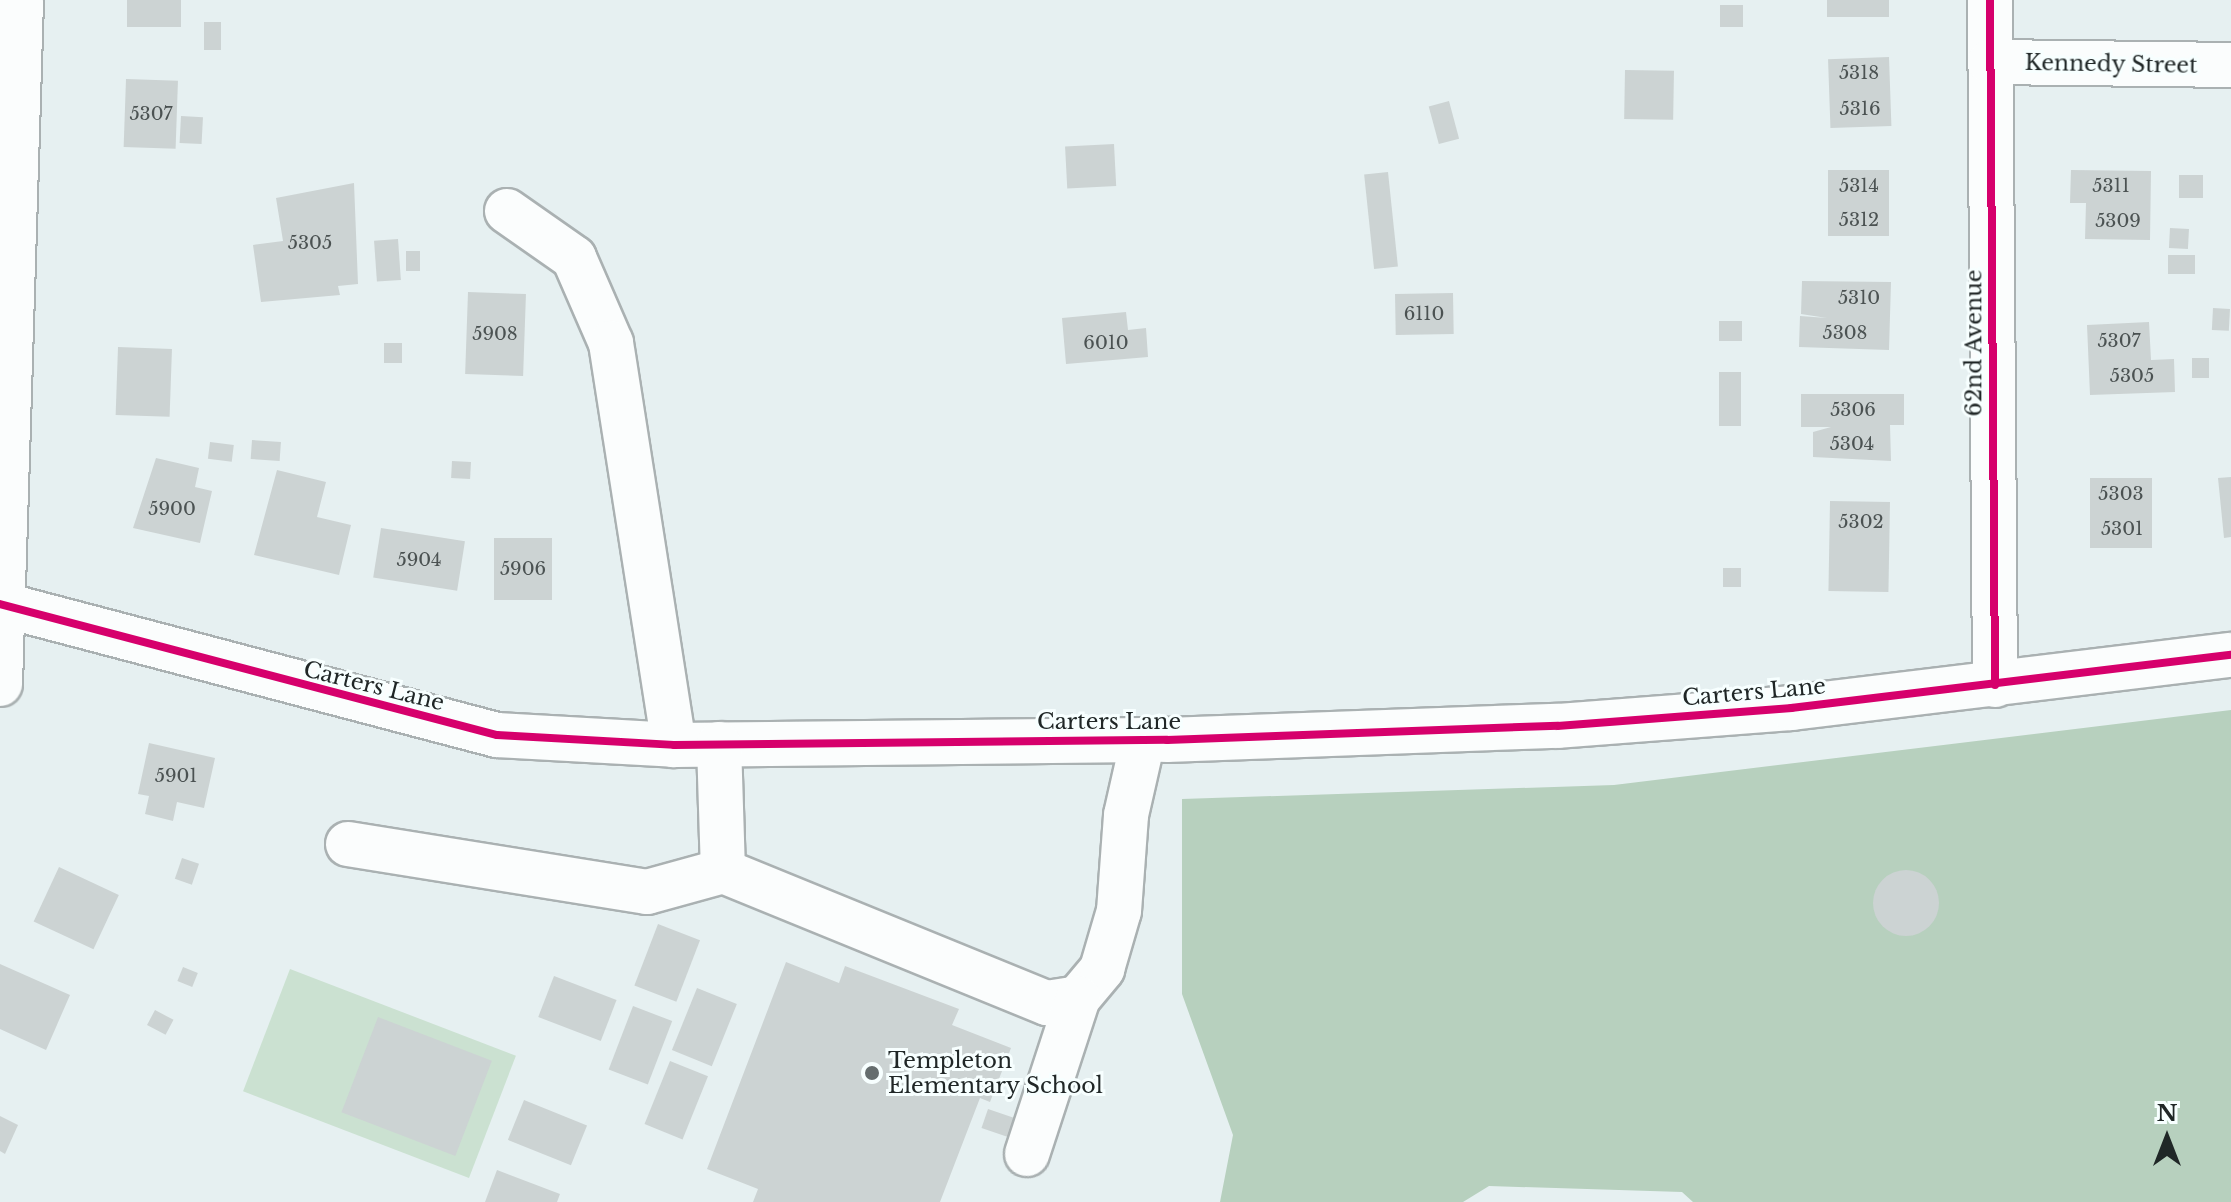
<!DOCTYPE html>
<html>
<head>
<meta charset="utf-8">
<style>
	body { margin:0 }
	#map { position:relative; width:2231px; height:1202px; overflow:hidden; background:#e6f0f1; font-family:"Libre Baskerville",serif }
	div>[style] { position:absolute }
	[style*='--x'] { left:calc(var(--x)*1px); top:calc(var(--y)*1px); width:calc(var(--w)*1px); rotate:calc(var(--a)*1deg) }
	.green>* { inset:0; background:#cbe1d1; transform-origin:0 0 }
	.forest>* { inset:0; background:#b7d0be }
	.building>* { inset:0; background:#ccd3d3; transform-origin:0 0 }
	.round { border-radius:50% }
	.roads { filter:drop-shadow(2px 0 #aab1b2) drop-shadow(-2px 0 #aab1b2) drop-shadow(0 2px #aab1b2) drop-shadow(0 -2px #aab1b2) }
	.minor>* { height:44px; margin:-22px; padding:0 22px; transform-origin:22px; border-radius:22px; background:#fbfdfd }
	.cycleway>* { height:8px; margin:-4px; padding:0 4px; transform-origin:4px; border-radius:4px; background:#d6006c }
	.dots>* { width:22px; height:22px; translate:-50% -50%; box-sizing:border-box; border:4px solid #f7ffff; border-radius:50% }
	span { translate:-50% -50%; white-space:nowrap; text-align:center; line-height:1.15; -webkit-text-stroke:6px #f7ffff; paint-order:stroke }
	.number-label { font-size:18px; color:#4b5252 }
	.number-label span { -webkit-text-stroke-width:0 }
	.street-label { font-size:22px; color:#202727 }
	.poi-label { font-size:22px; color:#202727 }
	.left { translate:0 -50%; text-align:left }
	.north { position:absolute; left:2127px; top:1098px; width:80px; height:80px; -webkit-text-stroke:6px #f7ffff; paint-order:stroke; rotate:0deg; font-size:22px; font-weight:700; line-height:32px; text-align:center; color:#202727 }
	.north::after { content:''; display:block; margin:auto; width:28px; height:36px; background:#202727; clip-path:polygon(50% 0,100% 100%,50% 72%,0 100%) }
</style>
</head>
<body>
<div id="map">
	<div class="green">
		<i style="left:290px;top:969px;width:242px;height:131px;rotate:21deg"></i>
	</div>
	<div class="forest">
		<i style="clip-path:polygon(2231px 710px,2231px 1202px,1693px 1202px,1682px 1192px,1489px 1186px,1463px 1202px,1220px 1202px,1233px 1135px,1182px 994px,1182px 799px,1614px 785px)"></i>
	</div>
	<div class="building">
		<i style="left:127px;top:0;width:54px;height:27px"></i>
		<i style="left:1827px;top:0;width:62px;height:17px"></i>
		<i style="left:1720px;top:5px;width:23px;height:22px"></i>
		<i style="left:204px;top:22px;width:17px;height:28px"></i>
		<i style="left:1889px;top:57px;width:69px;height:61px;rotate:88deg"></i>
		<i style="left:1625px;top:70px;width:49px;height:49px;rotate:1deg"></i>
		<i style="left:126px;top:79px;width:52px;height:68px;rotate:2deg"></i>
		<i style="left:1449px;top:101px;width:39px;height:21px;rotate:75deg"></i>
		<i style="left:181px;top:116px;width:22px;height:27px;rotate:3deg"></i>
		<i style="left:1114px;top:144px;width:42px;height:49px;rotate:87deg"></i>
		<i style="left:1828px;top:170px;width:61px;height:66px"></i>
		<i style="clip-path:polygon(2071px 170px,2151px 171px,2150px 240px,2085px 239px,2086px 203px,2070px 203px)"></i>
		<i style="left:1388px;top:172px;width:95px;height:24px;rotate:84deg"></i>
		<i style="left:2179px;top:175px;width:24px;height:23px"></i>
		<i style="clip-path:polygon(354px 183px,358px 284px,338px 286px,340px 295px,261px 302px,253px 245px,283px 241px,276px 198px)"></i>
		<i style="left:2170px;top:228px;width:19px;height:20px;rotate:3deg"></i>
		<i style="left:398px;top:239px;width:41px;height:24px;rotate:86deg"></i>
		<i style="left:406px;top:251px;width:14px;height:20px"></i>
		<i style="left:2195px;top:255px;width:19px;height:27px;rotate:90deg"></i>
		<i style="clip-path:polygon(1802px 281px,1891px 282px,1889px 350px,1799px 347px,1800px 316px,1827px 318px,1801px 314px)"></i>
		<i style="left:468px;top:292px;width:58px;height:82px;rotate:2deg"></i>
		<i style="left:1453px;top:293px;width:41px;height:58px;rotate:89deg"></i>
		<i style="left:2213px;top:308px;width:17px;height:22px;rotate:3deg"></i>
		<i style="clip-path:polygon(1126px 312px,1128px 330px,1146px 328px,1148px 357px,1066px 364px,1062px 318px)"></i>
		<i style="left:1719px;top:321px;width:23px;height:20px"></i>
		<i style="clip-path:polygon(2149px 322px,2151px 360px,2174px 359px,2175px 392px,2090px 395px,2087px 325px)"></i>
		<i style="left:384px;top:343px;width:18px;height:20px"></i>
		<i style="left:118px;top:347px;width:54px;height:68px;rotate:2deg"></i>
		<i style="left:2192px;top:358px;width:17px;height:20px"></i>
		<i style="left:1719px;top:372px;width:22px;height:54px"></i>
		<i style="clip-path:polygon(1801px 394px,1904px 394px,1904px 425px,1890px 425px,1891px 461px,1813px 457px,1813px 432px,1831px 427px,1801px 427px)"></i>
		<i style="left:252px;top:440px;width:29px;height:19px;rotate:4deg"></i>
		<i style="left:210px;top:442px;width:24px;height:17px;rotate:7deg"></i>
		<i style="clip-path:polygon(156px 458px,199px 468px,195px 487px,212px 491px,200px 543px,133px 528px)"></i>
		<i style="left:452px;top:461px;width:19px;height:17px;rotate:3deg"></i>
		<i style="clip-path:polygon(277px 470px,326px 482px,317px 517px,351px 525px,339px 575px,254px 555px)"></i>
		<i style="clip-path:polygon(2231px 477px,2231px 537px,2224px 538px,2218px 478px)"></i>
		<i style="left:2090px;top:478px;width:62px;height:70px"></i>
		<i style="left:1890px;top:502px;width:90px;height:60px;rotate:91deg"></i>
		<i style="left:381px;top:528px;width:85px;height:50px;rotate:9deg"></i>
		<i style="left:494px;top:538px;width:58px;height:62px"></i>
		<i style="left:1723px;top:568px;width:18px;height:19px"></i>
		<i style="clip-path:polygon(149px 743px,215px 758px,204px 808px,177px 802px,173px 821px,145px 814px,149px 796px,138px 794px)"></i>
		<i style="left:182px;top:858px;width:18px;height:22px;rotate:19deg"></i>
		<i style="left:59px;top:867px;width:66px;height:60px;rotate:25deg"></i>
		<i class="round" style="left:1873px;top:870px;width:66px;height:66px"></i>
		<i style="left:658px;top:924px;width:45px;height:66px;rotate:21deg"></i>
		<i style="clip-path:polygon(786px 962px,839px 983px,845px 966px,959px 1009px,952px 1025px,1011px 1048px,990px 1102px,980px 1098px,940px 1202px,753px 1202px,758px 1189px,707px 1169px)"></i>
		<i style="clip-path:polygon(0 964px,70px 995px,46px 1050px,0 1029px)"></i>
		<i style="left:183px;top:967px;width:16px;height:15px;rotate:22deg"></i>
		<i style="left:554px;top:976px;width:67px;height:44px;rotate:21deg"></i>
		<i style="left:697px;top:988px;width:43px;height:67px;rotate:22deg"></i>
		<i style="left:633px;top:1006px;width:42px;height:68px;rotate:21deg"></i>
		<i style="left:155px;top:1010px;width:21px;height:17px;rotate:28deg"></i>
		<i style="left:378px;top:1017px;width:122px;height:102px;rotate:21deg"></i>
		<i style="left:670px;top:1061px;width:41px;height:68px;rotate:22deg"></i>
		<i style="left:524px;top:1100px;width:68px;height:43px;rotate:22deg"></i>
		<i style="left:988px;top:1109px;width:28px;height:20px;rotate:19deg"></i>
		<i style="clip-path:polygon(0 1116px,18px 1125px,5px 1154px,0 1151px)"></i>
		<i style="clip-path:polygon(497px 1170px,560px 1194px,557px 1202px,485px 1202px)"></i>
	</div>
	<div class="roads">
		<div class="minor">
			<i style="--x:1990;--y:0;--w:685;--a:89.58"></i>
			<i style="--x:1990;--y:62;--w:241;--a:0.7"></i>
			<i style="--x:507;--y:211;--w:82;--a:35"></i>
			<i style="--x:574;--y:258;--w:93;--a:66.5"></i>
			<i style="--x:611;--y:343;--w:407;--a:81.1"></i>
			<i style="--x:0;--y:604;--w:514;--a:14.77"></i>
			<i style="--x:497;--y:735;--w:177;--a:3.2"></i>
			<i style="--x:674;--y:745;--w:493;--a:-0.6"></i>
			<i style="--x:1167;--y:740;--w:391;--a:-2.1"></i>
			<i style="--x:1558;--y:726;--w:234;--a:-4.4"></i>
			<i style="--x:1791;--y:708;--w:443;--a:-6.9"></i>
			<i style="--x:0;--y:684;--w:684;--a:-88.24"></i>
			<i style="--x:719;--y:744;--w:127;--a:88.2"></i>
			<i style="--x:348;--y:844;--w:303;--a:9.1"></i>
			<i style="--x:647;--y:892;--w:79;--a:-15.4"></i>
			<i style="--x:723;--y:871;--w:350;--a:22.2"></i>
			<i style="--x:1047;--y:1003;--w:31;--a:-9"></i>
			<i style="--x:1078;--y:998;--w:38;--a:-50"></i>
			<i style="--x:1102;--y:969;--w:60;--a:-73.7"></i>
			<i style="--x:1119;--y:911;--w:96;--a:-85.8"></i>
			<i style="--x:1126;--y:815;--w:77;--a:-77.2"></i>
			<i style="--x:1027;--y:1154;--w:164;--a:-71.9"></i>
		</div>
	</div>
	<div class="cycleway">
		<i style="--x:1990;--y:0;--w:685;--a:89.58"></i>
		<i style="--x:0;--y:604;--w:514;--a:14.77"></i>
		<i style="--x:497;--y:735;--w:177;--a:3.2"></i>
		<i style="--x:674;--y:745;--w:493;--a:-0.6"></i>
		<i style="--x:1167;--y:740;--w:391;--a:-2.1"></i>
		<i style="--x:1558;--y:726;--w:234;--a:-4.4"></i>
		<i style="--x:1791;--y:708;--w:443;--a:-6.9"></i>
	</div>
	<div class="dots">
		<i style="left:872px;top:1073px;background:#656d6e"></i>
	</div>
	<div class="number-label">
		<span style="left:1859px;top:73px">5318</span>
		<span style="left:1860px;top:109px">5316</span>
		<span style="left:151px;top:114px">5307</span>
		<span style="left:1859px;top:186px">5314</span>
		<span style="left:2111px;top:186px">5311</span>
		<span style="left:1859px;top:220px">5312</span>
		<span style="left:2118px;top:221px">5309</span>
		<span style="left:310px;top:243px">5305</span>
		<span style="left:1859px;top:298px">5310</span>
		<span style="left:1424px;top:314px">6110</span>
		<span style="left:1845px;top:333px">5308</span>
		<span style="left:495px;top:334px">5908</span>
		<span style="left:2119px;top:341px">5307</span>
		<span style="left:1106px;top:343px">6010</span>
		<span style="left:2132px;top:376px">5305</span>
		<span style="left:1853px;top:410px">5306</span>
		<span style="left:1852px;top:444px">5304</span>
		<span style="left:2121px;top:494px">5303</span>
		<span style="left:172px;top:509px">5900</span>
		<span style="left:1861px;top:522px">5302</span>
		<span style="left:2122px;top:529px">5301</span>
		<span style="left:419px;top:560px">5904</span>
		<span style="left:523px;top:569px">5906</span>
		<span style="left:176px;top:776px">5901</span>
	</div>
	<div class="street-label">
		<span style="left:2111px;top:64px;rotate:1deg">Kennedy Street</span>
		<span style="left:1974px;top:343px;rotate:-90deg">62nd Avenue</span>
		<span style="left:374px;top:686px;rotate:14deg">Carters Lane</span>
		<span style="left:1754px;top:692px;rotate:-5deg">Carters Lane</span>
		<span style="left:1109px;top:722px">Carters Lane</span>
	</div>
	<div class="poi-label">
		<span class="left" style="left:888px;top:1073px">Templeton<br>Elementary School</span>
	</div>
	<div class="north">N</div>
</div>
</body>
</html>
